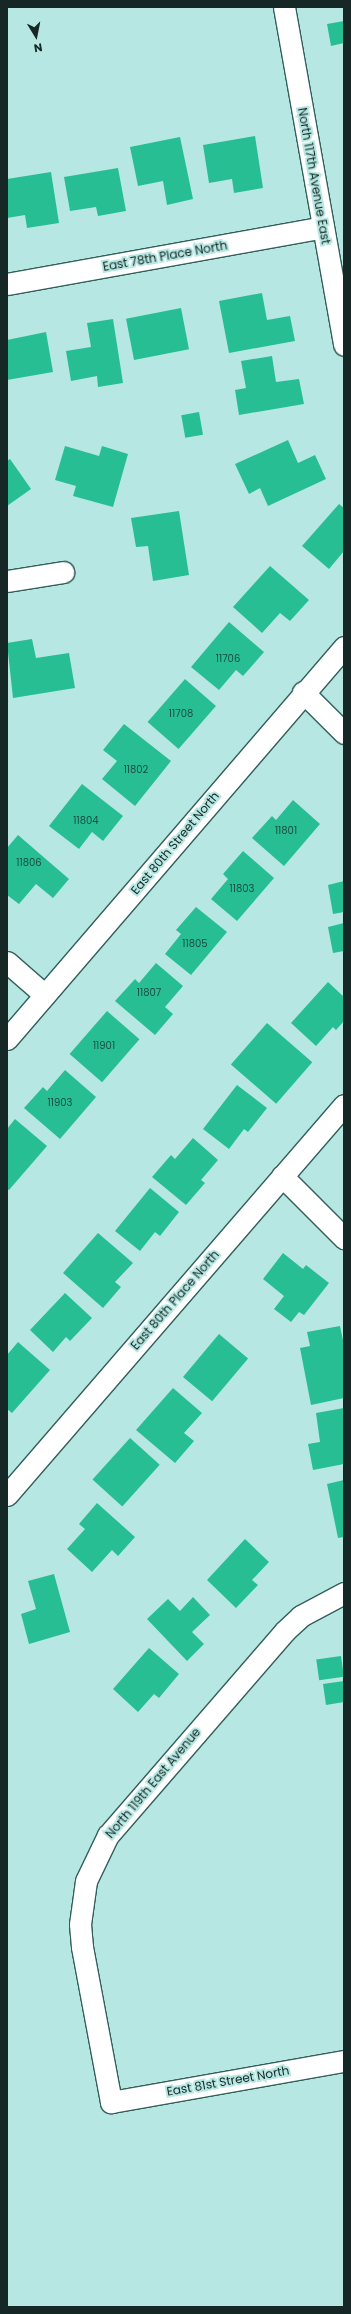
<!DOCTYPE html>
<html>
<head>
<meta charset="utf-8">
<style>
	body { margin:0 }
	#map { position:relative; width:351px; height:2314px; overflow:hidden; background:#b7e7e2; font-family:Poppins,sans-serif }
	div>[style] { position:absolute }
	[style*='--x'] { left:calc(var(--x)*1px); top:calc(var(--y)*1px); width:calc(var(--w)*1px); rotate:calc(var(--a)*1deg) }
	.building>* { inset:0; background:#28be93; transform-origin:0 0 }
	.roads { filter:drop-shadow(1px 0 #325f5b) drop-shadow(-1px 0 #325f5b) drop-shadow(0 1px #325f5b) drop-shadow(0 -1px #325f5b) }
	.minor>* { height:21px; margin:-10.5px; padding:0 10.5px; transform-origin:10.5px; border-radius:10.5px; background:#fff }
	span { translate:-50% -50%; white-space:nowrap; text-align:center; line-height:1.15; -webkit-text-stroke:4px #b7e7e2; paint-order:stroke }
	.number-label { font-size:10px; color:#1a4e41 }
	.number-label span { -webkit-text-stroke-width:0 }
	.street-label { font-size:12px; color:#152826 }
	.frame { position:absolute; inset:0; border:8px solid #152826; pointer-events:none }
	.north { position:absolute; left:16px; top:16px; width:40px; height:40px; -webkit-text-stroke:3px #b7e7e2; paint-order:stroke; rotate:170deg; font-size:11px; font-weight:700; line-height:16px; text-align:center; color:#152826 }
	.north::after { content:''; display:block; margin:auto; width:14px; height:18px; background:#152826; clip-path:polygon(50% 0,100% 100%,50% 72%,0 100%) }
</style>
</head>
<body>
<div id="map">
	<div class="building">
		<i style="clip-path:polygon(344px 21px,344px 43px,331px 46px,327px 24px)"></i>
		<i style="clip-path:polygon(255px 136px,263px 188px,234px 193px,232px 179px,209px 183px,203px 145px)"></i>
		<i style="clip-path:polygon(180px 137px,193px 199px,167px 205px,163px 181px,138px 186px,130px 147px)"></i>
		<i style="clip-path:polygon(118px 168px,126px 211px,98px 216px,96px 207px,70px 211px,64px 177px)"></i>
		<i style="clip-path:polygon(51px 172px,59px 223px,27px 228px,25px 215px,7px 218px,7px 179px)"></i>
		<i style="clip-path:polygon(262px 293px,267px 320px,290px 316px,295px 341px,229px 353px,219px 301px)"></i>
		<i style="left:181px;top:308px;width:42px;height:56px;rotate:79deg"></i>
		<i style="clip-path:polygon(113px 319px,123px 383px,98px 387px,97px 376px,71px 381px,66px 351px,91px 347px,87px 323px)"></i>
		<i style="clip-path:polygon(46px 332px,53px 372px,7px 380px,7px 340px)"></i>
		<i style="clip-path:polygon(272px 356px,276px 382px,299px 379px,304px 404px,239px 415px,235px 390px,246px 388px,241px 361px)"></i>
		<i style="left:199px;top:412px;width:23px;height:18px;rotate:80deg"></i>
		<i style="clip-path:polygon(288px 440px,298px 463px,315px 455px,326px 479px,268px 506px,260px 488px,249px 494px,235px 464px)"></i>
		<i style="clip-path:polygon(65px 446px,99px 456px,102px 446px,128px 454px,113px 507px,73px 496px,76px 486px,55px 480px)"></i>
		<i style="clip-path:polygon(10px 459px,31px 489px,7px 506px,7px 461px)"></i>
		<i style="clip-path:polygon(339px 504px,344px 508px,344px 551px,329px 569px,302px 546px)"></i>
		<i style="clip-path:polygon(179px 511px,189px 575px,153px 581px,148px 546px,136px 547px,131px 518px)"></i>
		<i style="clip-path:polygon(270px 566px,309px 600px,290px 621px,280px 613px,262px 633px,233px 607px)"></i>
		<i style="clip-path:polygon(229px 622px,264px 652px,243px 676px,236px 670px,219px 690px,191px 667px)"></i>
		<i style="clip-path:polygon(32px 639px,36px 658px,69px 653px,75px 688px,13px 698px,7px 643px)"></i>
		<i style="left:185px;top:679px;width:41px;height:57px;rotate:41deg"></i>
		<i style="clip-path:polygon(124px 724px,171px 761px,135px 806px,102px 779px,117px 761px,103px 750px)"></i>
		<i style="clip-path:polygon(82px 784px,123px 816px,103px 841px,92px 832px,79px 849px,49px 826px)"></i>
		<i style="clip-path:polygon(293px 800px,320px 824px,284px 866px,252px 838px,272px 816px,276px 820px)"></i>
		<i style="clip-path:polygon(18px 835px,69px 879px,53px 898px,36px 884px,19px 904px,7px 895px,7px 848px)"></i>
		<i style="clip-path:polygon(243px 851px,274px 878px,237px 921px,211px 899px,228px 879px,223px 874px)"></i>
		<i style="clip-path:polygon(344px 881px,344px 912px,333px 914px,328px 885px)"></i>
		<i style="clip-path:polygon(196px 907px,227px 932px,191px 975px,165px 954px,181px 934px,176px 930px)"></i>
		<i style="clip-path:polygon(344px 923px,344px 951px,333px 953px,328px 927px)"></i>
		<i style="clip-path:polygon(156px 963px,183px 986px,165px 1007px,173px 1014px,155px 1035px,115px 1001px,135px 979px,139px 983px)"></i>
		<i style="clip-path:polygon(328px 982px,344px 997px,344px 1021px,336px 1030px,333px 1027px,316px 1046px,291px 1023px)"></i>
		<i style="left:107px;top:1011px;width:43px;height:57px;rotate:41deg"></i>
		<i style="left:267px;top:1023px;width:60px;height:55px;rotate:41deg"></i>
		<i style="clip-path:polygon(65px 1070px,96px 1097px,60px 1139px,24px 1108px,43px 1087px,47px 1091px)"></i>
		<i style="clip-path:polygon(237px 1085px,267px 1108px,248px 1132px,244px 1129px,229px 1149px,203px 1129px)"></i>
		<i style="clip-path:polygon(15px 1119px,47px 1146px,9px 1190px,7px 1189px,7px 1129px)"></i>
		<i style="clip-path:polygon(193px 1138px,218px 1160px,201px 1180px,205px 1183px,186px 1205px,152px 1177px,171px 1155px,175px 1159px)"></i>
		<i style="clip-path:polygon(150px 1188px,179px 1212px,160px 1236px,155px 1232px,140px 1251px,115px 1231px)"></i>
		<i style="clip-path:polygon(98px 1233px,133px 1263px,115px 1282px,121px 1287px,103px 1308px,63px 1273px)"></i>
		<i style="clip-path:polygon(283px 1253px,303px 1269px,306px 1265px,329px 1283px,304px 1315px,299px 1312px,291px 1322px,274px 1309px,284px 1296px,263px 1279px)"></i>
		<i style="clip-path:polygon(65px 1293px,92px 1318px,70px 1341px,66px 1337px,53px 1352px,30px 1330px)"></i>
		<i style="clip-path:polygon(340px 1326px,344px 1345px,344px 1398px,311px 1405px,300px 1348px,310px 1346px,307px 1332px)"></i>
		<i style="left:219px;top:1334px;width:38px;height:56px;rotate:40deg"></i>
		<i style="clip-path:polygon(18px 1342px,50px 1370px,12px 1413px,7px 1409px,7px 1355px)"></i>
		<i style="clip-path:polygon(173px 1388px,202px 1413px,184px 1433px,194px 1441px,175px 1463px,136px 1430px)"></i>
		<i style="clip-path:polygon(344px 1408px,344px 1464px,313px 1470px,308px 1444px,320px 1442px,316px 1413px)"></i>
		<i style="left:130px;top:1438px;width:40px;height:56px;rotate:42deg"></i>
		<i style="clip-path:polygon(344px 1480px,344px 1537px,338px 1538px,327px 1484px)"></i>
		<i style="clip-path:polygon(97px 1503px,135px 1537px,118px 1556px,112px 1550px,92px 1572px,67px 1549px,85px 1529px,79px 1524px)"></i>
		<i style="clip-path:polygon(245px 1539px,269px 1562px,252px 1580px,258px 1585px,236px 1608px,207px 1580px)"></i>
		<i style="clip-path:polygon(54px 1574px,70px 1632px,29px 1644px,21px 1614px,36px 1609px,28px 1581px)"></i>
		<i style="clip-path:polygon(193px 1597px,210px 1615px,192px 1632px,204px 1644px,187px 1661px,147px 1619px,168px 1599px,180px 1611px)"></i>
		<i style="clip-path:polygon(149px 1648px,179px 1674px,159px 1698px,154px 1694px,138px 1712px,113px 1689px)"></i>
		<i style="left:341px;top:1656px;width:21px;height:25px;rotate:82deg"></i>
		<i style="clip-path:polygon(344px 1681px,344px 1702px,326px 1705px,323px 1684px)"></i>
	</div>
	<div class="roads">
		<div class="minor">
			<i style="--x:284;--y:7;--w:343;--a:79.9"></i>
			<i style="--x:7;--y:284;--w:321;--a:-10.2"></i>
			<i style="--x:7;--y:581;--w:57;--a:-9.1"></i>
			<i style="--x:303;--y:692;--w:58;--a:45"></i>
			<i style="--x:7;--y:962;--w:50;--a:41"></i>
			<i style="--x:7;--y:1039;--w:517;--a:-49.31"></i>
			<i style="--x:282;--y:1176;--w:88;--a:45"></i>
			<i style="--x:7;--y:1495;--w:515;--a:-49.17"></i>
			<i style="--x:344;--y:1593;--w:49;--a:151.9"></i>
			<i style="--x:301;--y:1616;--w:23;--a:137"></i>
			<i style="--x:284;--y:1632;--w:269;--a:130.9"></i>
			<i style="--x:108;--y:1835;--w:51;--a:115.6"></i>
			<i style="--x:86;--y:1881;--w:43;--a:97.9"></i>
			<i style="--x:80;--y:1924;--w:23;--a:85"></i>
			<i style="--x:82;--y:1947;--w:158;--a:79.4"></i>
			<i style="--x:111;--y:2102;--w:237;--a:-10"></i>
		</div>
	</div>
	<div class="number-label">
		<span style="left:228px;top:659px">11706</span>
		<span style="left:181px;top:714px">11708</span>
		<span style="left:136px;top:770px">11802</span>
		<span style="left:86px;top:821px">11804</span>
		<span style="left:286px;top:831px">11801</span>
		<span style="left:29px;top:863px">11806</span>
		<span style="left:242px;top:889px">11803</span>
		<span style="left:195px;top:944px">11805</span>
		<span style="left:149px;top:993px">11807</span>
		<span style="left:104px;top:1046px">11901</span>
		<span style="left:60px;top:1103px">11903</span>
	</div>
	<div class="street-label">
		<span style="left:314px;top:176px;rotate:80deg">North 117th Avenue East</span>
		<span style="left:165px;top:256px;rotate:-10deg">East 78th Place North</span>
		<span style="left:175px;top:843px;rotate:-50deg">East 80th Street North</span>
		<span style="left:175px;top:1300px;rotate:-49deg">East 80th Place North</span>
		<span style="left:153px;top:1783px;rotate:-50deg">North 119th East Avenue</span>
		<span style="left:228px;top:2081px;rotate:-10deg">East 81st Street North</span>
	</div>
	<div class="frame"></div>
	<div class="north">N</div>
</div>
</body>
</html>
